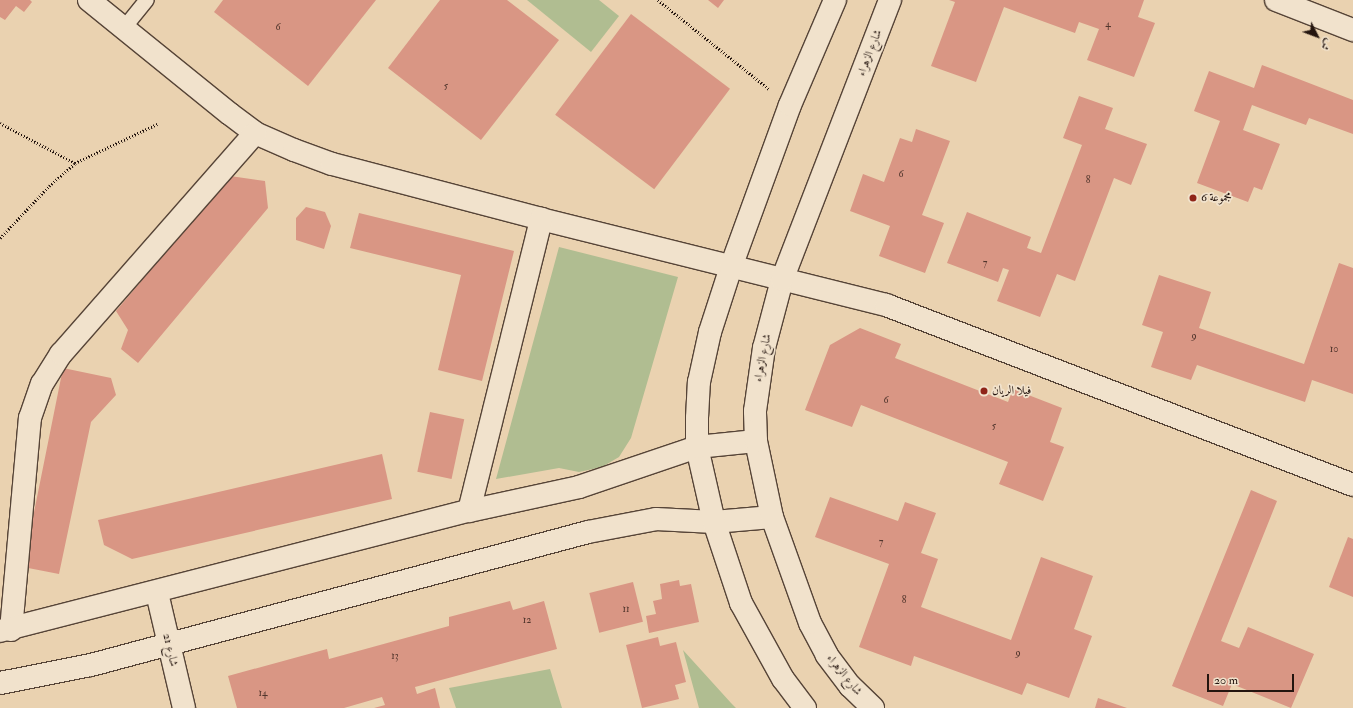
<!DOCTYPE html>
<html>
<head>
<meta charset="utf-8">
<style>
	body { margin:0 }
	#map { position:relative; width:1353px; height:708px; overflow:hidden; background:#ead2b0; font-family:"IM FELL Double Pica",Amiri,serif }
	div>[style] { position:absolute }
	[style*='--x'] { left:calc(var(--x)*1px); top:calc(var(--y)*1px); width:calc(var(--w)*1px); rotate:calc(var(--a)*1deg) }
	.green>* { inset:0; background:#b0bd91 }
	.building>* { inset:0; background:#d99684; transform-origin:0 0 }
	.path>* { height:2.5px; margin-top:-1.25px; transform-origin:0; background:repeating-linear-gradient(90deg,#24150f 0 1px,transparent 0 3px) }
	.roads { filter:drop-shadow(1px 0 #564437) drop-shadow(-1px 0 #564437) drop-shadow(0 1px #564437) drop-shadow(0 -1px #564437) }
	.lane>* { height:14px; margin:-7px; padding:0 7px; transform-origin:7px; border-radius:7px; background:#f1e2cc }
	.street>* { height:22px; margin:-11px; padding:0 11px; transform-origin:11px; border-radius:11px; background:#f1e2cc }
	.dots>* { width:11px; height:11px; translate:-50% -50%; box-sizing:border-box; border:2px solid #f1e2cc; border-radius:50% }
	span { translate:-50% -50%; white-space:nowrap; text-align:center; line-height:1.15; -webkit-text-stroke:3.5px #f1e2cc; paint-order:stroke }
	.number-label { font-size:10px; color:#51352c }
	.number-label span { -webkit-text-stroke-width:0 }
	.street-label { font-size:12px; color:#24150f }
	.poi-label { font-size:12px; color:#24150f }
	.left { translate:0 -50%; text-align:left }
	.north { position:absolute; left:1297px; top:16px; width:40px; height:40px; -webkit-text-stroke:3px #f1e2cc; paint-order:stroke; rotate:132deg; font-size:11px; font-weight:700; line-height:16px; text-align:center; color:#24150f }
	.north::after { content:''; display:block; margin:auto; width:14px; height:18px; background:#24150f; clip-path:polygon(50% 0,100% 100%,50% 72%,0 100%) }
	.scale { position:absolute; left:1207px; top:674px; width:87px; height:18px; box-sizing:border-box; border:2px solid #24150f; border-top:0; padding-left:5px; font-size:12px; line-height:14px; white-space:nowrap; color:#24150f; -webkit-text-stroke:3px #f1e2cc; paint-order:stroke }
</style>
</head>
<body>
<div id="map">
	<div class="green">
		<i style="clip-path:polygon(527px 0,599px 0,619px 16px,591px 52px)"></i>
		<i style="clip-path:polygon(559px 247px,678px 277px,631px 438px,619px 457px,602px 467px,579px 472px,559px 468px,496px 479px)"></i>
		<i style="clip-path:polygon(683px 650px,731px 703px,736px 708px,699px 708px)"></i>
		<i style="clip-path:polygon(550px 669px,562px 708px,456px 708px,449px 688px)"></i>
	</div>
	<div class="building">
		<i style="clip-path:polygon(0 0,30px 0,32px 2px,24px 12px,16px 6px,5px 20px,0 17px)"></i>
		<i style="clip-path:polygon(223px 0,376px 0,308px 86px,214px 12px)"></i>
		<i style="clip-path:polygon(440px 0,507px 0,559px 40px,481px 140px,388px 68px)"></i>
		<i style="clip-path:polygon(708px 0,724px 0,718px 8px)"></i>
		<i style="clip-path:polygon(949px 0,1144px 0,1138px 17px,1155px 23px,1134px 77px,1087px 60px,1099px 29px,1079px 22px,1075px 33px,1004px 7px,976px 82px,931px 66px,955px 2px)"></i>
		<i style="left:631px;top:14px;width:124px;height:126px;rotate:37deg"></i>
		<i style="clip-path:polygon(1262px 65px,1353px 100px,1353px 134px,1309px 118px,1306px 125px,1252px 105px,1243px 130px,1280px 144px,1262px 190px,1254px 187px,1248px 202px,1197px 183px,1220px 121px,1194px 111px,1209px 71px,1254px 88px)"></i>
		<i style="clip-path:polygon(1079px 96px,1113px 108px,1105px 129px,1147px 144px,1131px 185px,1114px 178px,1075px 281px,1057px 274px,1040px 317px,997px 301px,1009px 270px,1003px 268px,998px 282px,947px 263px,967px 212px,1031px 237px,1027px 248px,1041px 253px,1082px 145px,1063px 138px)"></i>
		<i style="clip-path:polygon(916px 129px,950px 141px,922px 215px,944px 223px,925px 273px,879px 256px,890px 226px,850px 211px,863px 174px,884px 182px,900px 138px,912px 142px)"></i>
		<i style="clip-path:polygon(230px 176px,265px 181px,268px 208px,138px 363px,121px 349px,128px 330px,116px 311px)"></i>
		<i style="clip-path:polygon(306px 207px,325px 212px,331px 226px,324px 249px,296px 240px,296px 218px)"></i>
		<i style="clip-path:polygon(359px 213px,514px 251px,482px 381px,438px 370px,461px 275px,350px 248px)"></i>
		<i style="clip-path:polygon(1339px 263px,1353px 268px,1353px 394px,1312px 380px,1305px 402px,1197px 365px,1191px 380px,1151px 367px,1163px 332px,1142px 325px,1159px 275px,1211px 292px,1199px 328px,1304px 364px)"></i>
		<i style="clip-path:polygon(860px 328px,901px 344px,895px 358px,1008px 402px,1013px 389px,1062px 408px,1050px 442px,1064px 447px,1043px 501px,999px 484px,1008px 462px,861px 405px,852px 427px,805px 410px,830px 345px)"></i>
		<i style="clip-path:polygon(63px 368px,111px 378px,116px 395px,91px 422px,59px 574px,23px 567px)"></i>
		<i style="left:430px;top:412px;width:35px;height:61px;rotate:12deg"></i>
		<i style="clip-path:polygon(382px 454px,392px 499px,132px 559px,104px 545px,98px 520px)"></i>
		<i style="clip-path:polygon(1251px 490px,1277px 501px,1221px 641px,1239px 648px,1248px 627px,1314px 654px,1291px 708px,1232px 684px,1223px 706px,1172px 686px)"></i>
		<i style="clip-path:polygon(830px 497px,898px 521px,905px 502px,936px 513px,921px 553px,938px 559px,921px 607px,1011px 640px,1041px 557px,1093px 576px,1074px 629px,1092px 636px,1069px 698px,1027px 683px,1022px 695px,914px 656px,911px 666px,859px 647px,889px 564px,815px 537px)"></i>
		<i style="clip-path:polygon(1348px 537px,1353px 539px,1353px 597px,1329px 587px)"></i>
		<i style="clip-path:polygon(679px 580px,680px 586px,691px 584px,699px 622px,649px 633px,646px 616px,656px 614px,653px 601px,662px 599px,660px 584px)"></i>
		<i style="left:633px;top:582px;width:41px;height:45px;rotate:76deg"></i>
		<i style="clip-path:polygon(510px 601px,513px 610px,544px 601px,557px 649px,415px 687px,417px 694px,435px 688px,440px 708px,374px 708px,385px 705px,382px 697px,344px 708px,237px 708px,228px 676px,327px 649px,329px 659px,449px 626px,449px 617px)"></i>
		<i style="clip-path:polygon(658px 637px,660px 646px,676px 642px,686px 682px,675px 685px,679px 699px,642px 708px,626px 645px)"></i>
		<i style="clip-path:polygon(1098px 698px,1127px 708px,1095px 708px)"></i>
	</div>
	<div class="path">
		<i style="--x:658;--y:0;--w:142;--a:38.7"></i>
		<i style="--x:0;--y:123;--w:85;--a:28.1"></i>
		<i style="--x:0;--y:238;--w:71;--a:-46.7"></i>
		<i style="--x:49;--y:186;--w:35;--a:-41"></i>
		<i style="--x:75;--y:163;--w:91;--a:-25.4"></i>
	</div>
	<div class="roads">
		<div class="lane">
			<i style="--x:124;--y:28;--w:36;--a:-51"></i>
		</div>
		<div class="street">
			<i style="--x:89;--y:0;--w:181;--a:39"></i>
			<i style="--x:230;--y:114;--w:31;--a:37"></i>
			<i style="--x:255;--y:133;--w:43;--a:23.6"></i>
			<i style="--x:294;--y:150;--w:40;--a:20.2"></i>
			<i style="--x:332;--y:164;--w:216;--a:14.7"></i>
			<i style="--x:541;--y:219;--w:356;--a:14"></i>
			<i style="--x:886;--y:305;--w:500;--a:21.08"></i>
			<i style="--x:1276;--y:0;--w:83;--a:21.3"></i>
			<i style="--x:469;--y:511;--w:301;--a:-76.1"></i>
			<i style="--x:157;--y:593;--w:118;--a:76.8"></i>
			<i style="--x:11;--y:630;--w:213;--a:-84.9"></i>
			<i style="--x:30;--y:418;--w:36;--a:-71"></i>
			<i style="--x:42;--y:384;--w:36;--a:-58"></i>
			<i style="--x:61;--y:354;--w:294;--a:-48.7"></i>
			<i style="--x:0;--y:631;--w:484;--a:-14.4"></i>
			<i style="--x:469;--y:511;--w:113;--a:-12.3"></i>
			<i style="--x:579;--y:487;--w:125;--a:-18.7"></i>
			<i style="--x:697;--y:447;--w:59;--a:-5.8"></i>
			<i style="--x:0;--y:683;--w:93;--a:-11.2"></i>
			<i style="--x:91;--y:665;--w:514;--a:-14.98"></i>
			<i style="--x:588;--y:532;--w:69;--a:-10.8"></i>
			<i style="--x:656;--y:519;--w:58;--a:3"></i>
			<i style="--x:714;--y:522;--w:58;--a:-4.9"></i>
			<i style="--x:805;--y:708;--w:36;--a:-127"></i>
			<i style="--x:783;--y:679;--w:87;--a:-118.9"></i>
			<i style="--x:741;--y:603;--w:85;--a:-108.4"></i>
			<i style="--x:714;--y:522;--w:77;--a:-102.8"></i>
			<i style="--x:697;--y:447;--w:29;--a:-90"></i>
			<i style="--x:697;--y:418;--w:36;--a:-87"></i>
			<i style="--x:699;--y:382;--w:51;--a:-77.6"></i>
			<i style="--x:710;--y:332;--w:68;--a:-72.1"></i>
			<i style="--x:731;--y:267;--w:172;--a:-70"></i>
			<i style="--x:790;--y:105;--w:114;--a:-66.8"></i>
			<i style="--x:873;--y:708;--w:32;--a:-136"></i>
			<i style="--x:850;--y:686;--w:39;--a:-127"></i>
			<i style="--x:827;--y:655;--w:36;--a:-118"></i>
			<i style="--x:810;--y:623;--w:113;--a:-109.7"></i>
			<i style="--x:772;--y:517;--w:78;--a:-101.9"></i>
			<i style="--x:756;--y:441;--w:30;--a:-92"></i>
			<i style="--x:755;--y:411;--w:64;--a:-81.9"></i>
			<i style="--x:764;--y:348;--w:70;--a:-75.2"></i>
			<i style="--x:782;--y:280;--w:300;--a:-68.9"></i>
		</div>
	</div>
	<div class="dots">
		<i style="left:1193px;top:198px;background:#8f2418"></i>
		<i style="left:984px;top:391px;background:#8f2418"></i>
	</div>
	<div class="number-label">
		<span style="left:1108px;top:25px">4</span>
		<span style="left:278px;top:28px">6</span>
		<span style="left:446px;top:87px">5</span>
		<span style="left:901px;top:175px">6</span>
		<span style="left:1088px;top:181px">8</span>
		<span style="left:985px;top:264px">7</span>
		<span style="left:1194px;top:337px">9</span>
		<span style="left:1334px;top:350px">10</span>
		<span style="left:886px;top:401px">6</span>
		<span style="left:994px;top:427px">5</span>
		<span style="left:881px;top:543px">7</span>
		<span style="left:904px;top:601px">8</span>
		<span style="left:626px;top:610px">11</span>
		<span style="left:527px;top:621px">12</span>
		<span style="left:1018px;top:654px">9</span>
		<span style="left:395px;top:657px">13</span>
		<span style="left:263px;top:694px">14</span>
	</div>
	<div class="street-label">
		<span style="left:870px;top:53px;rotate:-69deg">شارع الزهراء</span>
		<span style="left:763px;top:358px;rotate:-79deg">شارع الزهراء</span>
		<span style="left:170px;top:650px;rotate:77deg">شارع 21</span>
		<span style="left:844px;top:675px;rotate:51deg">شارع الزهراء</span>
	</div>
	<div class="poi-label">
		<span class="left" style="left:1201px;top:198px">مجموعة 6</span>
		<span class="left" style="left:992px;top:391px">فيلا الريان</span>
	</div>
	<div class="north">ش</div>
	<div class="scale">20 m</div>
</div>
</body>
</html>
